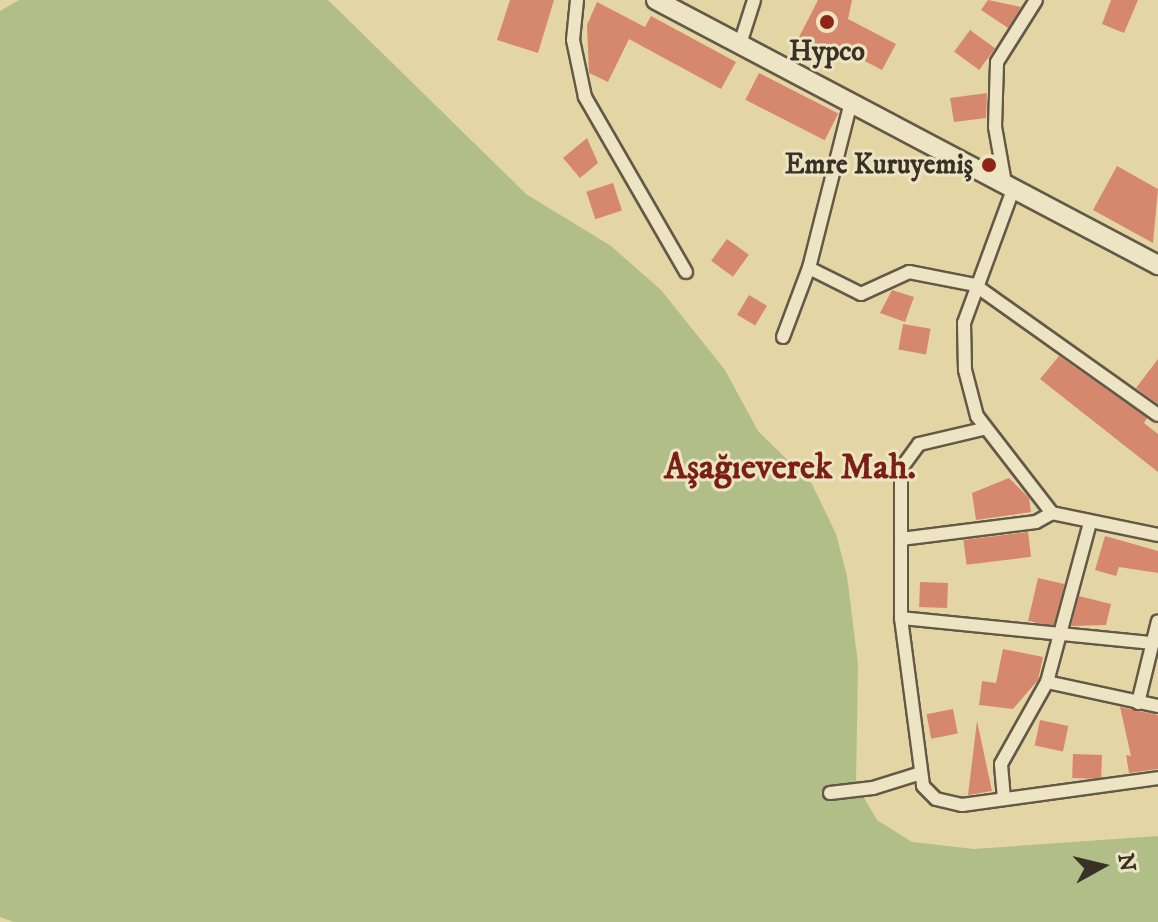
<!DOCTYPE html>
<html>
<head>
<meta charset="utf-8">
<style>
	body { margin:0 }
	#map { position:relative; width:1158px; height:922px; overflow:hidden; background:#e4d5a4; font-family:"IM FELL DW Pica",serif }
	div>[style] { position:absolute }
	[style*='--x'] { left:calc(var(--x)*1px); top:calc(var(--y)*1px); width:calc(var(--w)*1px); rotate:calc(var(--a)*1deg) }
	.green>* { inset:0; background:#b1be88 }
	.building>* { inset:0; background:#d6886e; transform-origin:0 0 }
	.roads { filter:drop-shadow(2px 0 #645946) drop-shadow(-2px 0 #645946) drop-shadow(0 2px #645946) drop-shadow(0 -2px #645946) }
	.street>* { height:12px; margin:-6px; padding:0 6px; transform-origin:6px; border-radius:6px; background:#ede4c4 }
	.secondary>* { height:18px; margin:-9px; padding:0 9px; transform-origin:9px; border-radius:9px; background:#ede4c4 }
	.dots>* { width:22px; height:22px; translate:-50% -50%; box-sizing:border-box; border:4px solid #ede4c4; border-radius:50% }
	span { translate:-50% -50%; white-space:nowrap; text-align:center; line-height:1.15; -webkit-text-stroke:6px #ede4c4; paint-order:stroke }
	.poi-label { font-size:28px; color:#393026; font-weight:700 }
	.right { translate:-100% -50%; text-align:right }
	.district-label { font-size:36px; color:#7a1f14; font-weight:700 }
	.north { position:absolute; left:1062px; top:826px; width:80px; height:80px; -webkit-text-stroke:6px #ede4c4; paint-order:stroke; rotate:82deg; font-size:22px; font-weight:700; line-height:32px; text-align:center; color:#393026 }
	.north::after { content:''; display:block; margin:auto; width:28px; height:36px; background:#393026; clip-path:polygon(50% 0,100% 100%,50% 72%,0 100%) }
</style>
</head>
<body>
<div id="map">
	<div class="green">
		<i style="clip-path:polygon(19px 0,328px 0,526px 194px,611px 246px,661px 290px,725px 370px,758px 431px,812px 484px,836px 534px,847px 576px,858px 664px,856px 784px,877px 820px,912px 842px,974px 849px,1158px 836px,1158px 922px,14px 922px,0 917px,0 11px)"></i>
	</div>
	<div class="building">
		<i style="clip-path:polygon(510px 0,554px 0,538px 53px,497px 40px)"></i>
		<i style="clip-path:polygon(818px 0,852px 0,848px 19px,896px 44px,882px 70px,834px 45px,828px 57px,797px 41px)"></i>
		<i style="clip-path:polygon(988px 0,1021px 7px,1008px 28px,981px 10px)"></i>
		<i style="clip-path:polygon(1111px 0,1138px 0,1124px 33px,1102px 24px)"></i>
		<i style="clip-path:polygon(597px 2px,645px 27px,651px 16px,736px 62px,721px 89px,629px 39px,608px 82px,589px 73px,587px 25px)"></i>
		<i style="left:970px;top:30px;width:31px;height:27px;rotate:36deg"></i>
		<i style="left:759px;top:73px;width:89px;height:30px;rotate:27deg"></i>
		<i style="clip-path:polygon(987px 93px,986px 118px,954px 122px,950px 98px)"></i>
		<i style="clip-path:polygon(587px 138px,598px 163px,580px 178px,563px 158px)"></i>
		<i style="clip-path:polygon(1117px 166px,1158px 189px,1153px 243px,1093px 210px)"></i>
		<i style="left:613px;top:183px;width:29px;height:28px;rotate:72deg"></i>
		<i style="left:727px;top:239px;width:27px;height:27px;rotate:36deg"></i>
		<i style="clip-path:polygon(892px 290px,914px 297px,905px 322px,880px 313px)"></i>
		<i style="left:749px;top:295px;width:21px;height:23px;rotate:31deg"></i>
		<i style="left:903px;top:324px;width:28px;height:26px;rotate:10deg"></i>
		<i style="clip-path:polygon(1059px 356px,1147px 418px,1144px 423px,1158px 434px,1158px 472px,1040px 379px)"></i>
		<i style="clip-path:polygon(1158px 359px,1158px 404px,1136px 388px)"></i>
		<i style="clip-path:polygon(1009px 478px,1029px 498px,1031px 512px,976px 520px,972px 493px)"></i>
		<i style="left:1028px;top:532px;width:25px;height:65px;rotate:83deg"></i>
		<i style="clip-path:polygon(1105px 536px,1158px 551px,1158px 573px,1119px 567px,1116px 576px,1095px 570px)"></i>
		<i style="left:1038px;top:578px;width:27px;height:44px;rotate:13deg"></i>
		<i style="left:920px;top:582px;width:28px;height:25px;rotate:2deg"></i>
		<i style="clip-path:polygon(1079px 596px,1111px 604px,1106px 625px,1071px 626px)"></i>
		<i style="clip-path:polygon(1003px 649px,1043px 657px,1038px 680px,1013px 709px,979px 705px,982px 681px,996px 683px)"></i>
		<i style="clip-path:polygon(1120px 707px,1158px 715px,1158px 769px,1129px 773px,1126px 755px,1131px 756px)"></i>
		<i style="left:953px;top:709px;width:25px;height:27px;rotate:79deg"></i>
		<i style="left:1040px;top:720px;width:29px;height:26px;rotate:12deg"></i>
		<i style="clip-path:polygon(977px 721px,992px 791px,968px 795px)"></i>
		<i style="left:1073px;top:754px;width:29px;height:24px;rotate:2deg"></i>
	</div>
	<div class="roads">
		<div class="street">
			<i style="--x:577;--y:0;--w:40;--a:95.7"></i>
			<i style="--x:573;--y:40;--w:58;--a:78.1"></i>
			<i style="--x:585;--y:97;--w:202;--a:60"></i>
			<i style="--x:740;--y:44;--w:46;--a:-72.3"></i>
			<i style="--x:1005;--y:183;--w:57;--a:-100.1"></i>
			<i style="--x:995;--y:127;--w:65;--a:-88.2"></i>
			<i style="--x:997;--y:62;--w:73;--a:-57.8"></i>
			<i style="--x:1014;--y:187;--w:145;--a:110.2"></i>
			<i style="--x:964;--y:323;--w:47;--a:88.8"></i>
			<i style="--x:965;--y:370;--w:48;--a:75.4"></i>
			<i style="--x:977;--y:416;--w:123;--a:52.3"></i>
			<i style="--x:1052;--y:513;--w:108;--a:11.7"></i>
			<i style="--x:809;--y:268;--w:58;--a:26.6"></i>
			<i style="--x:861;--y:294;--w:53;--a:-24.6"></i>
			<i style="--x:909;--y:272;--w:67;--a:11.1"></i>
			<i style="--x:975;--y:285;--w:224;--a:35.4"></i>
			<i style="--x:783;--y:337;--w:74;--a:-69.4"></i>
			<i style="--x:809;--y:268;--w:171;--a:-75.8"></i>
			<i style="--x:983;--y:429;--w:66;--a:166.8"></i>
			<i style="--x:919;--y:444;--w:31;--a:126"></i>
			<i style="--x:901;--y:469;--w:149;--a:90"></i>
			<i style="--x:901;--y:618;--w:169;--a:82.5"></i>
			<i style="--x:923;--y:786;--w:18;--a:45"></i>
			<i style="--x:936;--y:799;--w:27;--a:13"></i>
			<i style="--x:962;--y:805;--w:198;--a:-7.8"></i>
			<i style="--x:901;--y:539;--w:136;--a:-7.2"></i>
			<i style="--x:1036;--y:522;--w:18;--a:-29"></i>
			<i style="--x:901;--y:618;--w:252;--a:5.7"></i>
			<i style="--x:1047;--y:682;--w:114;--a:12.2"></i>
			<i style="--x:1138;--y:703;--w:84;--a:-76.3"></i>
			<i style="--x:830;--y:793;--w:43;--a:-6.6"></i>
			<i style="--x:873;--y:788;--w:47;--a:-17.3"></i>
			<i style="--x:1004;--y:799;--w:35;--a:-95"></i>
			<i style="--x:1001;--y:764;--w:94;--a:-60.7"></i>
			<i style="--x:1047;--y:682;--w:165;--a:-74.9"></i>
		</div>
		<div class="secondary">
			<i style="--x:656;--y:0;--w:568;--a:27.83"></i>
		</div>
	</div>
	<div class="dots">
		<i style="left:827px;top:22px;background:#8f2418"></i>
		<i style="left:989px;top:165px;background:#8f2418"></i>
	</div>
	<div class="poi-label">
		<span style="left:827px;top:52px">Hypco</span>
		<span class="right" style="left:973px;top:165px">Emre Kuruyemiş</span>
	</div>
	<div class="district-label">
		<span style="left:790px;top:468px">Aşağıeverek Mah.</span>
	</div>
	<div class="north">N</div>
</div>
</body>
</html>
